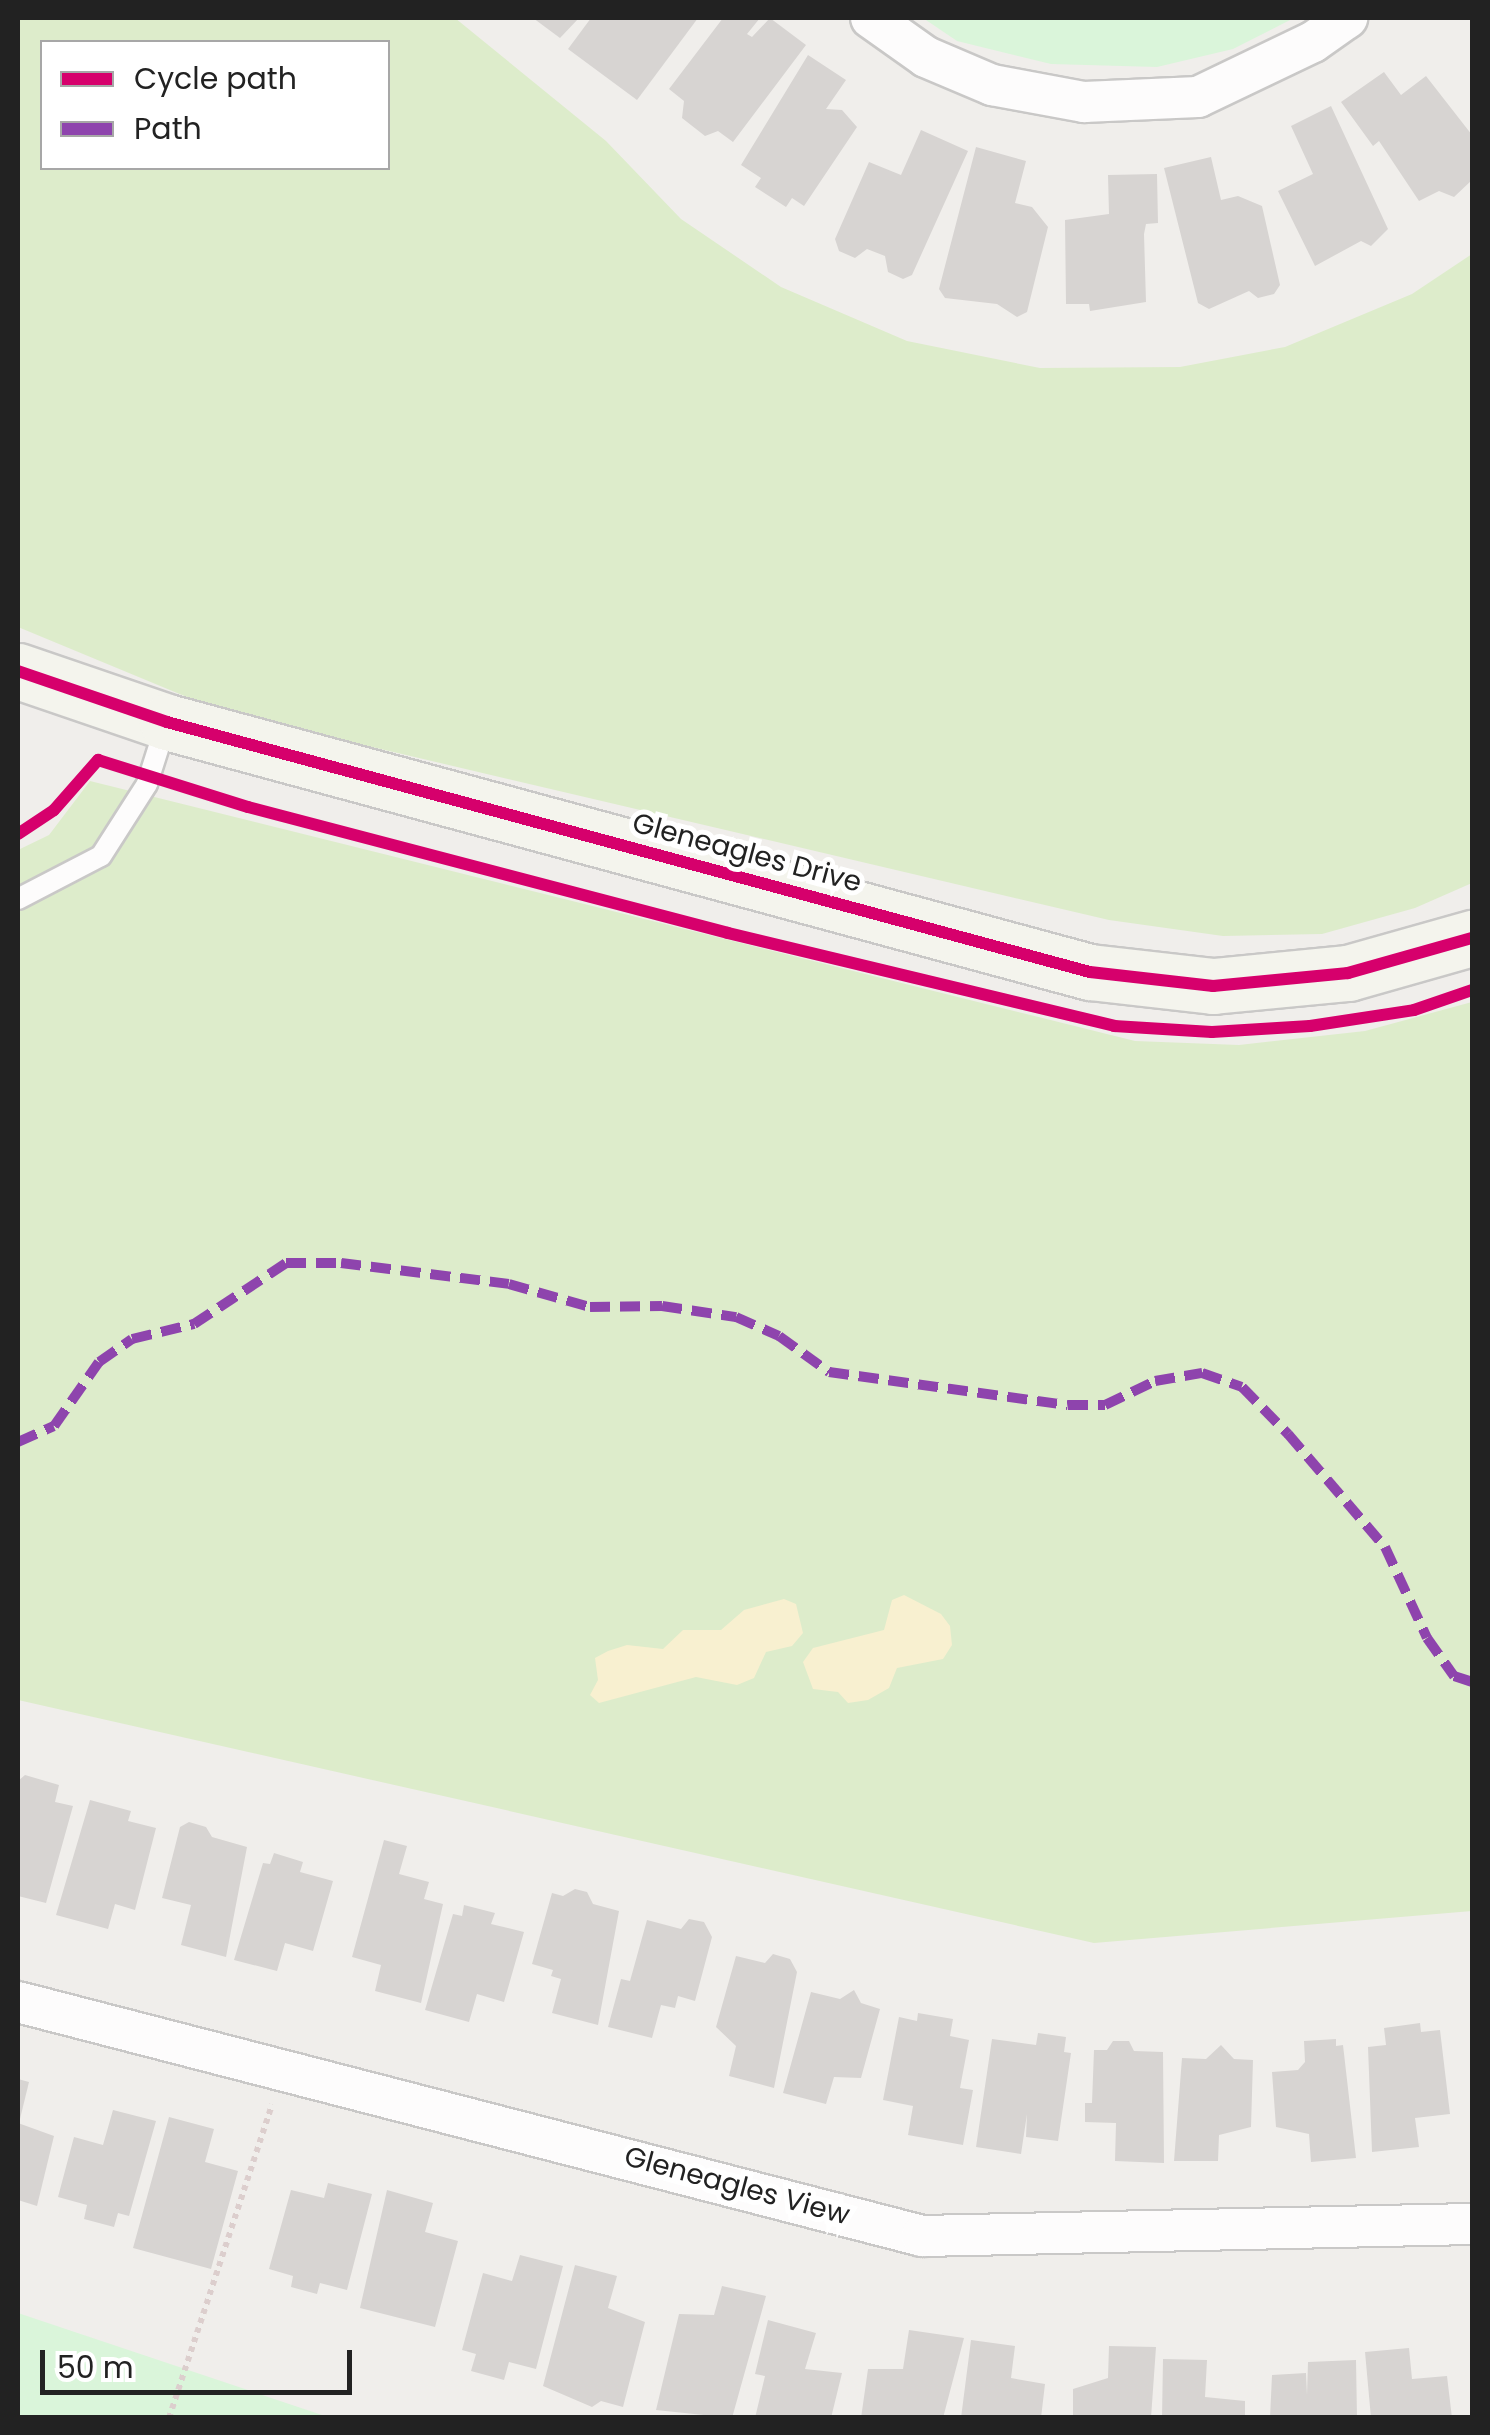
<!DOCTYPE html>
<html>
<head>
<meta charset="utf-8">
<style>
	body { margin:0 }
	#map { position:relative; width:1490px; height:2435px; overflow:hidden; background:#f0eeeb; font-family:Poppins,sans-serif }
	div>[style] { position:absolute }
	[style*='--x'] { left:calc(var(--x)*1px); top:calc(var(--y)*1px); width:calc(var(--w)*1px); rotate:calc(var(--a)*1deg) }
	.grass>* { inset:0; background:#ddeccb }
	.sand>* { inset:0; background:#f8f0d0 }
	.park>* { inset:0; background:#daf5da }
	.building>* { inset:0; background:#d7d4d2 }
	.path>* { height:6px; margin-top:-3px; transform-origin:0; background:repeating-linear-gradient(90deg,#dccecd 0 5px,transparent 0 10px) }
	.roads { filter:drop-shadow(2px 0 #c9c8c7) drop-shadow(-2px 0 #c9c8c7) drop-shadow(0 2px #c9c8c7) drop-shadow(0 -2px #c9c8c7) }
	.lane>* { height:20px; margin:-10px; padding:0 10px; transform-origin:10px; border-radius:10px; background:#fdfcfc }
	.street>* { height:40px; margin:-20px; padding:0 20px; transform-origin:20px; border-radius:20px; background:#fdfcfc }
	.secondary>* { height:55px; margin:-27.5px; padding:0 27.5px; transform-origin:27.5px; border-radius:27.5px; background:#f4f4ed }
	.quiet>* { height:10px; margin-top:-5px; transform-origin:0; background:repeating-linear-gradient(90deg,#8e44ad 0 20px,transparent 0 30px) }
	.cycleway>* { height:12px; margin:-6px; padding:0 6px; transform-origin:6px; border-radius:6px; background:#d6006c }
	span { translate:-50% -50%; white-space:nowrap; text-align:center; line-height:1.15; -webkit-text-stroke:10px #fff; paint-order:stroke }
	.street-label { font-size:28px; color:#222 }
	.frame { position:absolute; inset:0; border:20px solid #222; pointer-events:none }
	.legend { position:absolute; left:40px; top:40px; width:350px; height:130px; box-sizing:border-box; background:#fff; border:2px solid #a7a7a7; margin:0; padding:12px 18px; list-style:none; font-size:30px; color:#222 }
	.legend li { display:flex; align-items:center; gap:20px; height:50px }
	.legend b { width:50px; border:2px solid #a7a7a7 }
	.scale { position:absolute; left:40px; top:2350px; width:312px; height:45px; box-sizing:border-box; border:5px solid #222; border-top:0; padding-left:12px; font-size:30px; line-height:35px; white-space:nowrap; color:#222; -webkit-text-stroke:8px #fff; paint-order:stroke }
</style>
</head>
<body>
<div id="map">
	<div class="grass">
		<i style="clip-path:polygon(evenodd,18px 18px,455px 18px,606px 141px,681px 219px,781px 287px,907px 341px,1040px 368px,1180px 367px,1285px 347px,1412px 294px,1472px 254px,1472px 883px,1415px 908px,1322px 934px,1223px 936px,1109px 920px,223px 712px,18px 627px,18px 18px,42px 42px,388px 42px,388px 168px,42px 168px,42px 42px)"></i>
		<i style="clip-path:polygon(90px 781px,1135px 1041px,1239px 1045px,1365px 1031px,1472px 1002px,1472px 1911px,1094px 1943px,18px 1700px,18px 850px,49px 835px)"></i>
	</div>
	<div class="sand">
		<i style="clip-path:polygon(904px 1595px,941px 1614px,950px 1626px,952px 1645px,943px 1659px,897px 1668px,889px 1688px,868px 1700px,848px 1703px,838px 1692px,813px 1689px,803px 1662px,813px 1648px,884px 1630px,892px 1600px)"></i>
		<i style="clip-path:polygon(784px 1599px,796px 1604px,803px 1633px,792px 1646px,766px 1652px,754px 1678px,737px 1685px,696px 1677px,599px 1703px,590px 1695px,598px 1680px,595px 1658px,608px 1651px,627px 1645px,663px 1649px,683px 1630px,721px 1630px,744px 1610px)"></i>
	</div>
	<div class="park">
		<i style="clip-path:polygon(923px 18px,1294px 18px,1233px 49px,1157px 67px,1051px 64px,957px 41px)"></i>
		<i style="clip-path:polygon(18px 2313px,328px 2417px,18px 2417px)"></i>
	</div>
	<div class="building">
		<i style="clip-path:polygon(533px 18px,579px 18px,560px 38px)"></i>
		<i style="clip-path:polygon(591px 18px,698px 18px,637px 100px,568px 49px)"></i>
		<i style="clip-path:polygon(723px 18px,760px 18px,747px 34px,752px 37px,770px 18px,806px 45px,733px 142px,718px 131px,705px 136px,682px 118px,684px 101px,669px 89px)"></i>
		<i style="clip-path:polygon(808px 55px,846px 80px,826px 109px,842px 110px,857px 127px,804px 206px,792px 198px,786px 207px,755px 187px,761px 178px,741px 165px)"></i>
		<i style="clip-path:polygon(1384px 72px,1401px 95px,1426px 76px,1472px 135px,1472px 180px,1454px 197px,1439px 191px,1419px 201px,1379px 141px,1373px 146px,1341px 102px)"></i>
		<i style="clip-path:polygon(1331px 106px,1388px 229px,1371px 246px,1361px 241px,1315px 266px,1278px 191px,1313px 174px,1291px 126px)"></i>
		<i style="clip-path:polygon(921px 130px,968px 151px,912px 275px,903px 279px,888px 272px,885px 256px,867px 249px,855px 258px,839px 251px,835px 239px,869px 162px,901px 175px)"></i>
		<i style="clip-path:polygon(976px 147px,1026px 161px,1015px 203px,1032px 207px,1048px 227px,1027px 312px,1017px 317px,997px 304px,945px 298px,939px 289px)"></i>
		<i style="clip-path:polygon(1211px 157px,1221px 200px,1238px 196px,1262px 206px,1280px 285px,1274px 294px,1258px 298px,1249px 291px,1209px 309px,1198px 303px,1164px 168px)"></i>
		<i style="clip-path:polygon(1157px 174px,1158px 223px,1146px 224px,1144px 234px,1146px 302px,1090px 311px,1089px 304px,1066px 304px,1065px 220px,1109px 214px,1108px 175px)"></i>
		<i style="clip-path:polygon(25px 1775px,59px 1785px,55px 1802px,73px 1806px,46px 1903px,18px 1896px,18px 1781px)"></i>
		<i style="clip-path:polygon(90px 1800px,131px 1811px,128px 1821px,156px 1828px,135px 1910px,115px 1904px,108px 1929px,56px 1915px)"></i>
		<i style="clip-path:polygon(189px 1822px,206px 1827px,212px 1837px,247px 1847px,226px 1957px,181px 1945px,191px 1905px,162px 1898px,180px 1827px)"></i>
		<i style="clip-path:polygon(384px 1840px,407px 1846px,399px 1874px,429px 1882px,424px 1899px,443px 1904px,421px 2003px,375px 1991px,381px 1965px,352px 1957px)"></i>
		<i style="clip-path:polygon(274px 1853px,303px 1862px,300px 1872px,333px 1881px,313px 1951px,285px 1943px,277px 1971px,234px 1960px,263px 1863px,270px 1864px)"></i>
		<i style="clip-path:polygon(575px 1889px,587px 1892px,593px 1904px,619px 1911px,598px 2025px,552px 2013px,561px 1979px,551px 1976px,553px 1970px,532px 1964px,552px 1893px,563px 1896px)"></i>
		<i style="clip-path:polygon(464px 1905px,495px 1913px,491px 1924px,524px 1932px,504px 2002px,477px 1994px,469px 2022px,425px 2010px,453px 1914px,462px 1916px)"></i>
		<i style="clip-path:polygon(689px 1919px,704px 1922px,712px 1937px,695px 2001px,678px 1996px,675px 2008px,661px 2005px,652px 2038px,608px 2027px,621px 1979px,630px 1981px,647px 1920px,681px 1929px)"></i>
		<i style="clip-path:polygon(773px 1954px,790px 1959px,797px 1972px,774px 2088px,729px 2076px,736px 2046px,716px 2027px,736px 1956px,765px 1963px)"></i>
		<i style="clip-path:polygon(854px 1990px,861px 2003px,880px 2009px,861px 2078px,834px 2077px,826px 2104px,783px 2093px,811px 1992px,840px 1999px)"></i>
		<i style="clip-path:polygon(918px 2013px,953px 2019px,950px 2036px,969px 2040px,960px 2088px,973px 2090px,963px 2145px,908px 2135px,913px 2106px,883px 2100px,899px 2017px,917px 2021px)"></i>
		<i style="clip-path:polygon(1420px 2023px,1421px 2032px,1440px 2030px,1450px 2114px,1415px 2118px,1419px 2147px,1372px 2152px,1368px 2047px,1386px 2045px,1384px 2028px)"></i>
		<i style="clip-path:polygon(1038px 2033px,1066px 2037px,1064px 2052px,1071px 2053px,1058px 2141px,1026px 2137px,1027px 2114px,1021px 2154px,976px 2147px,992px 2039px,1036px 2045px)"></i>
		<i style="clip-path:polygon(1336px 2039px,1336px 2046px,1343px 2045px,1356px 2158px,1311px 2162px,1309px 2134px,1276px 2127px,1272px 2072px,1298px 2070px,1305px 2062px,1304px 2041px)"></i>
		<i style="clip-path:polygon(1113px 2041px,1129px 2041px,1134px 2051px,1163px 2052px,1164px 2163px,1115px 2161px,1116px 2123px,1085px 2122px,1085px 2103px,1092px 2103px,1094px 2050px,1107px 2050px)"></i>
		<i style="clip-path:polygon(1221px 2045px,1234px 2059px,1253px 2060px,1251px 2127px,1219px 2135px,1218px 2161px,1174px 2161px,1182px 2058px,1206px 2059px)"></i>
		<i style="clip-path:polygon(18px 2079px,29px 2082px,19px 2123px,18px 2123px)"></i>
		<i style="clip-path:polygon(113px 2110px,156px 2121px,129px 2216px,118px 2213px,114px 2227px,84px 2219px,87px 2205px,58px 2197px,74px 2137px,103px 2145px)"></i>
		<i style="clip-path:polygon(169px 2117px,214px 2129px,205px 2162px,238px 2171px,211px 2269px,133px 2248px)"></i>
		<i style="clip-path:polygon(18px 2123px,54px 2136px,37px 2206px,18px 2200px)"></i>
		<i style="clip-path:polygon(328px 2183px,372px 2194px,347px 2290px,320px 2283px,317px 2294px,291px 2287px,293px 2276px,269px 2269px,291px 2190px,324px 2198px)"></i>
		<i style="clip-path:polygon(387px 2190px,433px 2203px,425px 2232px,458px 2241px,435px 2327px,360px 2308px)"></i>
		<i style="clip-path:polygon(520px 2255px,563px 2266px,536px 2369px,509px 2362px,504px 2380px,471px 2371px,476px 2354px,462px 2350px,483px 2273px,512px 2281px)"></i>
		<i style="clip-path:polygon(575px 2265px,617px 2276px,608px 2308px,645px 2322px,623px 2407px,601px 2401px,592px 2407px,543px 2386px)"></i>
		<i style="clip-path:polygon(722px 2286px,766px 2296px,732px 2418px,656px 2410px,679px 2314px,714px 2315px)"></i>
		<i style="clip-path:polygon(768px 2320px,816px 2333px,805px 2369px,842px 2373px,831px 2418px,755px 2418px,765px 2376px,755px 2374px)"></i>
		<i style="clip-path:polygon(909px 2330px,964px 2338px,943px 2418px,861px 2418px,868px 2369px,903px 2369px)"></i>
		<i style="clip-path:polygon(971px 2340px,1015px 2346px,1011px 2378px,1045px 2384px,1041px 2418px,961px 2418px)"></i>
		<i style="clip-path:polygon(1109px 2346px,1156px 2347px,1151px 2418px,1073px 2418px,1073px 2389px,1108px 2378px)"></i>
		<i style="clip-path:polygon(1409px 2348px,1412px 2379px,1447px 2376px,1452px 2418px,1371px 2418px,1365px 2352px)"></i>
		<i style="clip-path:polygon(1163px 2359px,1207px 2360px,1205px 2397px,1245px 2401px,1245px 2418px,1162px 2418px)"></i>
		<i style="clip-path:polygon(1356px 2360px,1357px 2418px,1270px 2418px,1272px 2375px,1306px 2373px,1307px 2395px,1308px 2362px)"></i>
	</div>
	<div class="path">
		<i style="--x:169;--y:2418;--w:330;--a:-71.8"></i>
	</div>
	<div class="roads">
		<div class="lane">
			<i style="--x:18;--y:899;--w:93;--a:-27.4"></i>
			<i style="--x:101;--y:856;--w:85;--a:-57.4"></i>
			<i style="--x:147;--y:784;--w:63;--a:-72.4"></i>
		</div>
		<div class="street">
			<i style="--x:871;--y:18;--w:67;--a:35.3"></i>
			<i style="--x:926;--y:57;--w:72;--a:23"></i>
			<i style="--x:992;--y:85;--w:94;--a:10.5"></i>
			<i style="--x:1084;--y:102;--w:114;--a:-2.5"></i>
			<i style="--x:1198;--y:97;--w:127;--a:-25.6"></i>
			<i style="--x:1313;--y:42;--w:42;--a:-35.2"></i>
			<i style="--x:18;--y:2002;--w:934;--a:14.51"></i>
			<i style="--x:922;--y:2236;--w:550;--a:-1.25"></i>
		</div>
		<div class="secondary">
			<i style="--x:18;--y:671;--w:157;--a:18.9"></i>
			<i style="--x:167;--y:722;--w:956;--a:15.16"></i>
			<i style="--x:1090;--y:972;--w:124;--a:6.5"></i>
			<i style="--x:1213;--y:986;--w:136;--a:-5.5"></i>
			<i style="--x:1348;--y:973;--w:129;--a:-15.8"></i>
		</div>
	</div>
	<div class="quiet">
		<i style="--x:18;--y:1442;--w:39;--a:-24"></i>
		<i style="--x:54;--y:1426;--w:78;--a:-54.9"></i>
		<i style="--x:99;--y:1362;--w:40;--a:-34.9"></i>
		<i style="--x:132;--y:1339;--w:64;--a:-13.6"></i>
		<i style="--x:194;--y:1324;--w:110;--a:-33.5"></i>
		<i style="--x:286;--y:1263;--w:55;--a:0"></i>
		<i style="--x:341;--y:1263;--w:169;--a:7.1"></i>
		<i style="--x:509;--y:1284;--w:84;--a:15.9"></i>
		<i style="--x:590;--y:1307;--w:72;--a:-0.8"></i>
		<i style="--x:662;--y:1306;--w:75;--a:8.5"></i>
		<i style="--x:736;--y:1317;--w:47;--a:23.8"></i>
		<i style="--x:779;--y:1336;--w:62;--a:35.8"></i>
		<i style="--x:829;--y:1372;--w:241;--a:7.9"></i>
		<i style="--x:1068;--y:1405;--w:37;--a:0"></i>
		<i style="--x:1105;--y:1405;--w:55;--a:-25.6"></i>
		<i style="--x:1155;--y:1381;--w:48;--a:-9.7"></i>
		<i style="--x:1202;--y:1373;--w:42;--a:19.3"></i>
		<i style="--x:1242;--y:1387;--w:66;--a:45.6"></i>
		<i style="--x:1288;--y:1434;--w:149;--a:49.4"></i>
		<i style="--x:1385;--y:1547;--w:100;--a:65.2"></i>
		<i style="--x:1427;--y:1638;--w:47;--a:54.6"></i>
		<i style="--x:1454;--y:1676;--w:19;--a:18"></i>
	</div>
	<div class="cycleway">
		<i style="--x:18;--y:671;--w:157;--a:18.9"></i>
		<i style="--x:167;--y:722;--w:956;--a:15.16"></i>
		<i style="--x:1090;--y:972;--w:124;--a:6.5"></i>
		<i style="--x:1213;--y:986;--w:136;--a:-5.5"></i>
		<i style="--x:1348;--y:973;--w:129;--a:-15.8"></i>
		<i style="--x:18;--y:834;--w:43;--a:-33.7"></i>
		<i style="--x:54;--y:810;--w:67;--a:-48.7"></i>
		<i style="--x:98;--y:760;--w:157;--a:17.4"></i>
		<i style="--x:248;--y:807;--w:496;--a:14.7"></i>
		<i style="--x:728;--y:933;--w:397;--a:13.5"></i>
		<i style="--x:1114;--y:1026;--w:98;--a:3.5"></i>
		<i style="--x:1212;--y:1032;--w:98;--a:-3.5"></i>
		<i style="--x:1310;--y:1026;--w:105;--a:-8.7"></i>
		<i style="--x:1414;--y:1010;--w:61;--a:-19"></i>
	</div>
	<div class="street-label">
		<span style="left:747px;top:853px;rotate:15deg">Gleneagles Drive</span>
		<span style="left:737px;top:2186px;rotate:15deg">Gleneagles View</span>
	</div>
	<div class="frame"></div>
	<ul class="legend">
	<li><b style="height:12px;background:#d6006c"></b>Cycle path</li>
	<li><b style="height:12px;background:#8e44ad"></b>Path</li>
	</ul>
	<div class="scale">50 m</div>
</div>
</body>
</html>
